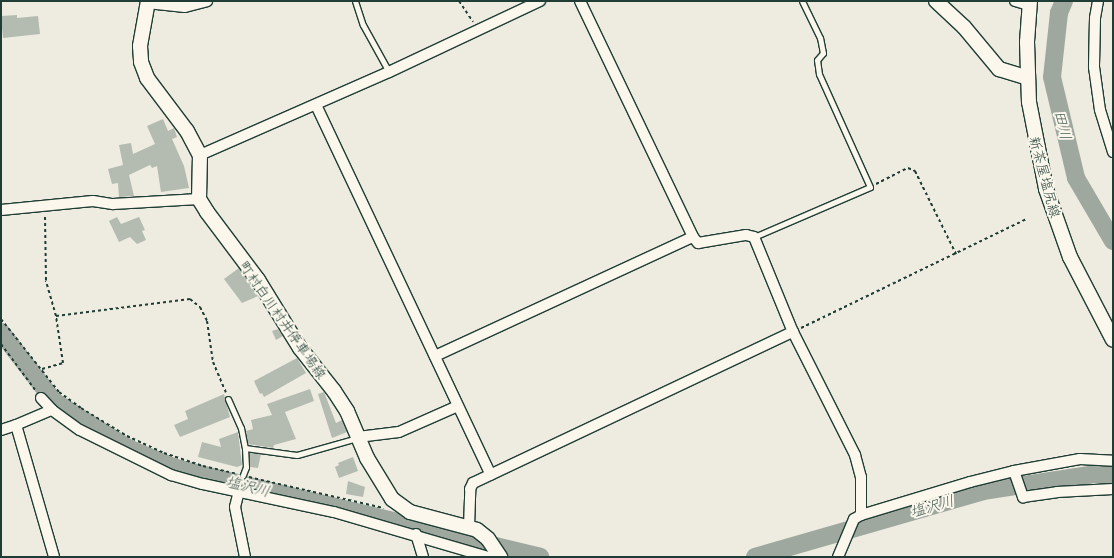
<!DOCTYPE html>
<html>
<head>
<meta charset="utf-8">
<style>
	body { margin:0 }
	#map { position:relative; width:1114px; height:558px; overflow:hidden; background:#eeece1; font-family:Mali,"Klee One",sans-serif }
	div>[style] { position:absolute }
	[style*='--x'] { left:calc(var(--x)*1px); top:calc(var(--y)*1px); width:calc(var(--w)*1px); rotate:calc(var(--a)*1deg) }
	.river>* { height:18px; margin:-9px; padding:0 9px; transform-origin:9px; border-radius:9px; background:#9fa89f }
	.building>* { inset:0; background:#b4bbb0 }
	.path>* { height:2px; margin-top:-1px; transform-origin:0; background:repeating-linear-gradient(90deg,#1f3d34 0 3px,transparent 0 6px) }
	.roads { filter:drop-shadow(1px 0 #1f3d34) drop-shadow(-1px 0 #1f3d34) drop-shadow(0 1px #1f3d34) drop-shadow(0 -1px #1f3d34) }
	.lane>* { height:5px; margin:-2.5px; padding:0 2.5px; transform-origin:2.5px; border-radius:2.5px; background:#fbf7ec }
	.street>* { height:10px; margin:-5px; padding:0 5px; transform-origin:5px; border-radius:5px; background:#fbf7ec }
	.secondary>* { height:14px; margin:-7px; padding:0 7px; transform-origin:7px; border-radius:7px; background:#fbf7ec }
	span { translate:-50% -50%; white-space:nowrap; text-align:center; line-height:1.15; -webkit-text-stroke:4px #fbf7ec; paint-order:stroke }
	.street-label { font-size:14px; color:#1f3d34 }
	.water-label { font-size:15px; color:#455d54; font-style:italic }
	.frame { position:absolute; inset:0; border:2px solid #1f3d34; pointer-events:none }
</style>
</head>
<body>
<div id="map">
	<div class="river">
		<i style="--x:1064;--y:1;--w:13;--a:113"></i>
		<i style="--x:1059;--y:13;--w:64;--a:96.2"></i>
		<i style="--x:1052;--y:77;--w:104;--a:76.6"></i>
		<i style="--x:1076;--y:178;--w:73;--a:59.6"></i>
		<i style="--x:1;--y:332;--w:87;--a:52.5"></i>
		<i style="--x:54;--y:401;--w:88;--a:32.4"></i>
		<i style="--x:128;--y:448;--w:52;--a:22.6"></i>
		<i style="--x:176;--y:468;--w:375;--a:13.7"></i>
		<i style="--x:755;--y:557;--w:237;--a:-16.1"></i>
		<i style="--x:983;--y:491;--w:113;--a:-8.6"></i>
		<i style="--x:1095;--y:474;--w:18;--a:3"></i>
	</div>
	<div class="building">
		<i style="clip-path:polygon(17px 15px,17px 18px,38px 16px,40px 34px,3px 38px,1px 16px)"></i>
		<i style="clip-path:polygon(163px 119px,168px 131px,174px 128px,177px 137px,172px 139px,184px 166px,189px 188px,161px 192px,157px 166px,152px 168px,150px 165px,129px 175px,134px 196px,119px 197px,118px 183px,112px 184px,108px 169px,123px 165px,119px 145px,131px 143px,133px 154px,155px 144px,147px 126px)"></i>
		<i style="clip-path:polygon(117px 217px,121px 224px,139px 217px,145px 230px,142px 231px,146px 240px,137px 244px,130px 237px,119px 242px,109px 221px)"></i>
		<i style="clip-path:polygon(239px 268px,258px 296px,242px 303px,224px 279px)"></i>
		<i style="clip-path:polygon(278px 329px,283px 336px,276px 340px,272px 331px)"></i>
		<i style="clip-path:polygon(297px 358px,306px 373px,264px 397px,262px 393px,260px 394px,254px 381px)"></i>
		<i style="clip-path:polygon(310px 389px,314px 401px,285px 412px,296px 439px,274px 445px,273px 448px,248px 444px,246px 431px,253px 429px,251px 420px,272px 415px,267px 404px)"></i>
		<i style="clip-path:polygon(324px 392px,336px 423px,342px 420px,347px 432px,332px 438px,318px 394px)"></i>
		<i style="clip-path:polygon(224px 394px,230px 417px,180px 437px,174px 425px,188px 419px,185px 411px)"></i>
		<i style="clip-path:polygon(238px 432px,242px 465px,237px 467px,198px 457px,202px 442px,221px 447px,219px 439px)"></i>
		<i style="clip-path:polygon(249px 453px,261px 454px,258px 468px,250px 467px)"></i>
		<i style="clip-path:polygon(353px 457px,358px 471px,339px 478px,335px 467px,339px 465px,338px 463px)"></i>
		<i style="clip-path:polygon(348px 481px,365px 487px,363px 497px,346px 494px)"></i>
	</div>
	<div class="path">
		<i style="--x:459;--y:1;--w:25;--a:56"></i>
		<i style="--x:876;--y:184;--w:36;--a:-27"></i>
		<i style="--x:908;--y:168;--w:8;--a:23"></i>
		<i style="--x:915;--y:171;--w:93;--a:63.7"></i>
		<i style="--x:56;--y:316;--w:135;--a:-7.2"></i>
		<i style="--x:190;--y:299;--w:13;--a:39"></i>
		<i style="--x:200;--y:307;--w:16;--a:63"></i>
		<i style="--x:207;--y:321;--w:41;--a:81.7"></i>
		<i style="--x:213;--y:362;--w:33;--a:67"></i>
		<i style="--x:1;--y:319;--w:93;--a:51.5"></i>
		<i style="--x:59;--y:392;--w:27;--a:36"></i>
		<i style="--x:81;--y:408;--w:54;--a:31.3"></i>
		<i style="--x:127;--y:436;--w:41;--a:24.7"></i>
		<i style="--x:164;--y:453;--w:41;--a:18.4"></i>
		<i style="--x:203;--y:466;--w:35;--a:13"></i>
		<i style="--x:801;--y:328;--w:250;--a:-25.8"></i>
		<i style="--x:1;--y:344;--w:59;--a:53.3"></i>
		<i style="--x:42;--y:369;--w:22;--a:-16"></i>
		<i style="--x:63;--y:363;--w:48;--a:-98.5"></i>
		<i style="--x:56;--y:316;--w:37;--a:-106"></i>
		<i style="--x:46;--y:280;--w:65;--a:-90.9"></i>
		<i style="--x:249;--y:477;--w:138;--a:13"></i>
	</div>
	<div class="roads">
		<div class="lane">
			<i style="--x:355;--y:1;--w:25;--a:72"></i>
			<i style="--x:363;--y:25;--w:54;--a:61"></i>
			<i style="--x:754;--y:237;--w:126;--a:-23.3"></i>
			<i style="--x:870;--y:187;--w:124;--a:-114.3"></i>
			<i style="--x:819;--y:74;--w:14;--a:-98"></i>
			<i style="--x:817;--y:60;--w:9;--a:-49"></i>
			<i style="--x:823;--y:53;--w:15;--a:-101"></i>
			<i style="--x:820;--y:38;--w:41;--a:-115.9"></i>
			<i style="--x:228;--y:399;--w:32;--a:66"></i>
			<i style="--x:241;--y:428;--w:20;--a:79"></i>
			<i style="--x:245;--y:448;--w:19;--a:87"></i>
			<i style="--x:246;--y:467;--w:9;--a:111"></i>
			<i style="--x:245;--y:448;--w:52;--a:7.7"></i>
			<i style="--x:297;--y:455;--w:62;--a:-15.8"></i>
		</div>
		<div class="street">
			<i style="--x:580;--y:1;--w:262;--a:64.4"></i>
			<i style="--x:693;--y:237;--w:8;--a:50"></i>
			<i style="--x:698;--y:243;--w:49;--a:-9.5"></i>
			<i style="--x:746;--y:235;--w:8;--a:14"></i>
			<i style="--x:754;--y:237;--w:103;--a:67.7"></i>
			<i style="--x:793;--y:332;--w:138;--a:63.2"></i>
			<i style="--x:855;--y:455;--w:23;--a:75"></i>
			<i style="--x:861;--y:477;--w:38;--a:90"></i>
			<i style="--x:1015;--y:1;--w:15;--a:16"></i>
			<i style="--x:1098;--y:1;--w:17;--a:100"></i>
			<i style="--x:1095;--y:18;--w:49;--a:91.2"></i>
			<i style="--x:1094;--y:67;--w:43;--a:82.1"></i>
			<i style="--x:1100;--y:110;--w:44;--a:72.8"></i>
			<i style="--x:147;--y:3;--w:38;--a:6"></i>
			<i style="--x:185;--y:7;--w:23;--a:-15"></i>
			<i style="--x:316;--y:105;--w:409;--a:64.7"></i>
			<i style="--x:200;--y:155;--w:206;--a:-23.7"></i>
			<i style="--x:389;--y:72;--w:167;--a:-25.2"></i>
			<i style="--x:1;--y:210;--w:92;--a:-5.6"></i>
			<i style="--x:93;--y:201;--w:20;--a:9"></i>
			<i style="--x:113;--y:204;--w:86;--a:-3.3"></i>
			<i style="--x:435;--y:356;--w:284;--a:-24.8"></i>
			<i style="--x:41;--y:398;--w:16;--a:47"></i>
			<i style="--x:52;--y:410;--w:34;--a:36"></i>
			<i style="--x:80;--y:430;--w:102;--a:26.3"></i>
			<i style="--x:171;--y:475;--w:33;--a:16"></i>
			<i style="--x:203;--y:484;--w:134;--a:12.1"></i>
			<i style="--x:334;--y:512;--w:160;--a:16.3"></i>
			<i style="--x:16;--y:425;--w:39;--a:-23"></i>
			<i style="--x:1;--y:430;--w:16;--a:-18"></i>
			<i style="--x:16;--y:425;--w:137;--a:73.9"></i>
			<i style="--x:358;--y:437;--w:41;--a:-7"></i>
			<i style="--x:399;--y:432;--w:64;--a:-23.8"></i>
			<i style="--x:1014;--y:471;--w:28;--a:71"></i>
			<i style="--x:1023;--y:497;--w:34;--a:-8"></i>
			<i style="--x:1057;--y:492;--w:56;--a:-3.1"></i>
			<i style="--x:239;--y:491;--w:16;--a:104"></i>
			<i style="--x:235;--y:507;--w:51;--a:78.7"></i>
			<i style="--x:469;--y:527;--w:38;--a:-88"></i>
			<i style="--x:470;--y:489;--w:7;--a:-63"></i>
			<i style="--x:473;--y:483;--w:354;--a:-25.3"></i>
			<i style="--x:416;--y:534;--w:24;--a:73"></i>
			<i style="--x:838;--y:557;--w:41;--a:-67.2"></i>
			<i style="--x:854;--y:519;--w:8;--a:-30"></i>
			<i style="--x:861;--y:515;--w:114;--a:-16.8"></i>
			<i style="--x:970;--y:482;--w:45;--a:-14"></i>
			<i style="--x:1014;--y:471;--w:67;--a:-10.3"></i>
			<i style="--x:1080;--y:459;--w:33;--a:3"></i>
		</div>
		<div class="secondary">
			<i style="--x:148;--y:1;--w:46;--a:100.1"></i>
			<i style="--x:140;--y:46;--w:16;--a:86"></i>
			<i style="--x:141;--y:62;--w:17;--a:69"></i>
			<i style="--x:147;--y:78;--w:66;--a:53"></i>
			<i style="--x:187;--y:131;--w:27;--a:62"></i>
			<i style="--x:200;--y:155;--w:44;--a:91.3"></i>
			<i style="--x:199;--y:199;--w:15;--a:58"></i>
			<i style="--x:207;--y:212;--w:85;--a:53.1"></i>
			<i style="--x:258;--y:280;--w:80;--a:58.3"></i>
			<i style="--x:300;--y:348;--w:55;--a:51.7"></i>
			<i style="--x:334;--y:391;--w:24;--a:57"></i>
			<i style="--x:347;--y:411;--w:51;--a:66.9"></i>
			<i style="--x:367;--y:458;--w:48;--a:58.6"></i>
			<i style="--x:392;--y:499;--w:22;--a:36"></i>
			<i style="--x:410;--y:512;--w:69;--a:15"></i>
			<i style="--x:477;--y:530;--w:14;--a:39"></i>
			<i style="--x:488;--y:539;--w:22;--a:56"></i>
			<i style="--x:936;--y:1;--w:38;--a:43"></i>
			<i style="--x:964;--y:27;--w:55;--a:50.2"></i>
			<i style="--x:999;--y:69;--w:30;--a:17"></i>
			<i style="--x:1030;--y:1;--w:41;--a:94.2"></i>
			<i style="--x:1027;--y:42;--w:60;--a:88.1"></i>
			<i style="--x:1029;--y:102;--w:89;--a:78.9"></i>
			<i style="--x:1046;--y:189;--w:72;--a:70.6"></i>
			<i style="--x:1070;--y:257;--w:93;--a:62.6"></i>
		</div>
	</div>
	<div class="street-label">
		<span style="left:1045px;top:177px;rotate:75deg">新茶屋塩尻線</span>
		<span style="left:283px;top:320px;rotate:55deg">町村白川村井停車場線</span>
	</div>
	<div class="water-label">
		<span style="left:1063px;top:125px;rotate:76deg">田川</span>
		<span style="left:248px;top:486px;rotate:14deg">塩沢川</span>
		<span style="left:932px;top:506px;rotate:-16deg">塩沢川</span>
	</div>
	<div class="frame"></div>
</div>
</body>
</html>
